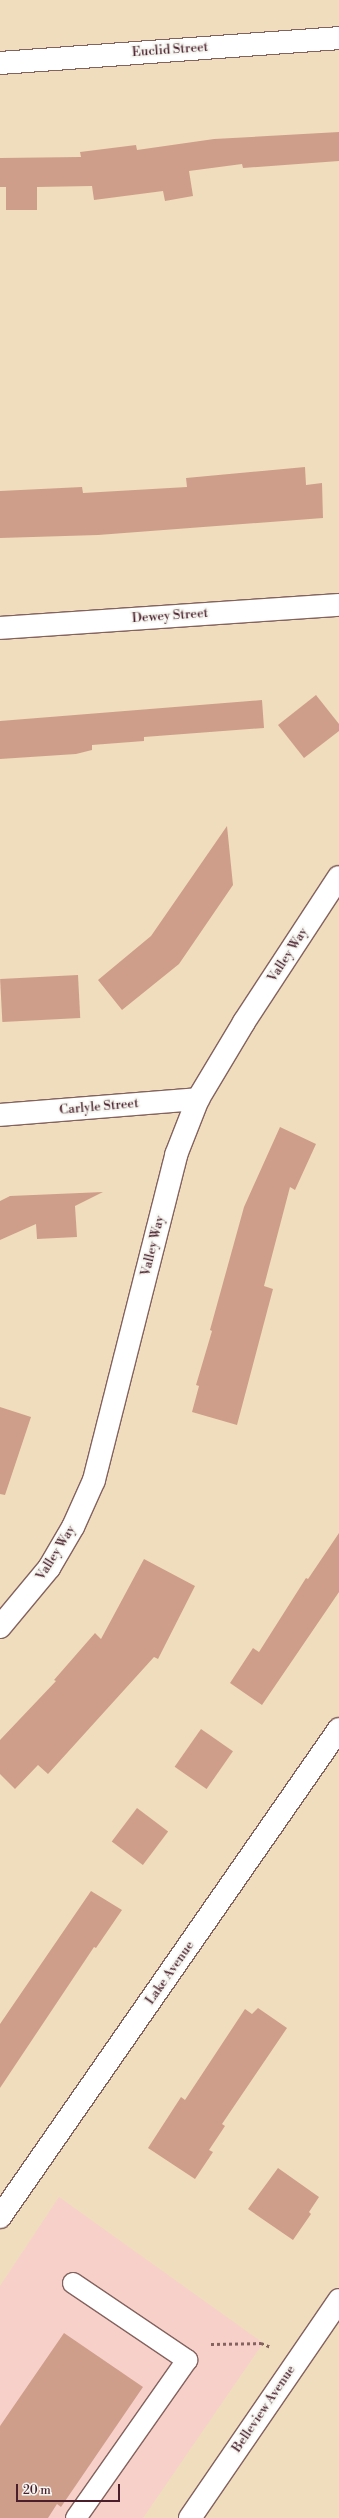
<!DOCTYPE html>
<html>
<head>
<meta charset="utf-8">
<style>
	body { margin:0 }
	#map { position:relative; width:339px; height:2518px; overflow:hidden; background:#f0ddbd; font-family:"Libre Bodoni",serif }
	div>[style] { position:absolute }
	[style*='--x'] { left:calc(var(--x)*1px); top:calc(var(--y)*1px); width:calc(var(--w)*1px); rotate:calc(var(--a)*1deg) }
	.built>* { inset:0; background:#f7d0c9 }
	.building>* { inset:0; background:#cf9e8b; transform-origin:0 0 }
	.path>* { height:2.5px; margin-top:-1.25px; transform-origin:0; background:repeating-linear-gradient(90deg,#84625e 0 3px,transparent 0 6px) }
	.roads { filter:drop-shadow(1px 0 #84625e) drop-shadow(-1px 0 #84625e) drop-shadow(0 1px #84625e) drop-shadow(0 -1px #84625e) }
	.lane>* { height:20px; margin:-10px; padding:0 10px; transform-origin:10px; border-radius:10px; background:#fff }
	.street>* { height:22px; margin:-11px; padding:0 11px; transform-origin:11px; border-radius:11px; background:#fff }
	span { translate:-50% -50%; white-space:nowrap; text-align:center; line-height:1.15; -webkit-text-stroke:3.5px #f6f6f2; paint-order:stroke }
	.street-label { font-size:13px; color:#4a1f2b }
	.scale { position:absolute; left:16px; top:2484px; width:104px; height:18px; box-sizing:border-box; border:2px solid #4a1f2b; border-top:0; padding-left:5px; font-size:12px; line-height:14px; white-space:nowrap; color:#4a1f2b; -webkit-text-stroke:3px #f6f6f2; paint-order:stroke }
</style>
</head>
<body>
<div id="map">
	<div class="built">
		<i style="clip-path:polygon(59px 2197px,263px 2343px,143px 2518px,0 2518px,0 2286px)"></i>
	</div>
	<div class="building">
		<i style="clip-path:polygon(339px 132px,339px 161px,243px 168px,242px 164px,189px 171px,193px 196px,165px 201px,163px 191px,94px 200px,92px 186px,37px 187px,37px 210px,6px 210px,6px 187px,0 187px,0 158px,81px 157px,80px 152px,136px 145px,137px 150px,214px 139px)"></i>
		<i style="clip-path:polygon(305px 467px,306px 485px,322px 483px,323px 518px,98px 535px,0 538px,0 491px,82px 487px,83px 493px,187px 487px,186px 478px)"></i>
		<i style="clip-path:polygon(316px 695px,339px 724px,339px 731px,304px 758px,278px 725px)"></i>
		<i style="clip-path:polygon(262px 700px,264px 728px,144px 737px,144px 741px,92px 745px,92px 750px,76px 754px,0 759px,0 721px)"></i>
		<i style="clip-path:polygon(227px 826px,233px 885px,179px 964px,122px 1010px,98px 980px,151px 936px)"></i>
		<i style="left:78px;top:975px;width:43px;height:78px;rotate:87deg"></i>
		<i style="clip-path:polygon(280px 1127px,316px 1144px,295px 1190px,290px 1187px,264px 1286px,273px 1289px,237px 1425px,192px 1412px,199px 1386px,196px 1385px,212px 1331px,210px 1330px,244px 1207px)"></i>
		<i style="clip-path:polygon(103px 1192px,75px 1206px,77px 1237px,37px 1239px,36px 1224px,0 1240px,0 1201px,10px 1196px)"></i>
		<i style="clip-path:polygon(0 1407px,31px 1417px,5px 1495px,0 1494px)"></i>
		<i style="clip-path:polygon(339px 1533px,339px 1592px,262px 1705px,230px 1683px,253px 1648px,259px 1652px,306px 1578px,308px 1579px)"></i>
		<i style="clip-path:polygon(144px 1559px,195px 1586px,158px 1659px,154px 1657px,48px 1774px,38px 1765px,15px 1789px,0 1774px,0 1740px,56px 1681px,54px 1680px,95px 1633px,101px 1639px)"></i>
		<i style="left:201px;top:1729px;width:39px;height:46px;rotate:35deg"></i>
		<i style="left:137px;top:1808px;width:39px;height:42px;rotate:37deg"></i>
		<i style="clip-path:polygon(91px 1891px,122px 1910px,96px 1948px,94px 1947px,0 2088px,0 2024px)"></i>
		<i style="clip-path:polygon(258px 2008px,287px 2028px,222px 2124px,225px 2126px,209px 2150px,213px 2152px,195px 2179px,148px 2148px,181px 2097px,185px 2100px,245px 2009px,252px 2014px)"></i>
		<i style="clip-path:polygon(278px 2168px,319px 2197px,309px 2212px,311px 2214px,293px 2240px,248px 2209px)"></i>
		<i style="clip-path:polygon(64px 2333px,143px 2387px,61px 2507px,57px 2504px,48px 2518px,0 2518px,0 2426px)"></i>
	</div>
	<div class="path">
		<i style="--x:211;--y:2344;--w:50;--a:-1.1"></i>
		<i style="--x:261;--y:2343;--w:11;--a:22"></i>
	</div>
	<div class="roads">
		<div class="lane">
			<i style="--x:73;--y:2283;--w:138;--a:34"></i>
			<i style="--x:187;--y:2360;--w:193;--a:125.1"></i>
		</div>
		<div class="street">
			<i style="--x:0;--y:63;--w:340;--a:-4.2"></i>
			<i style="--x:0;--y:628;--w:340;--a:-3.9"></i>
			<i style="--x:0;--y:1115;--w:199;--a:-4.6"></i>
			<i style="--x:0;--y:1627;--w:77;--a:-50.3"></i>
			<i style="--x:49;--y:1568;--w:48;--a:-59.7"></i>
			<i style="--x:73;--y:1527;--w:51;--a:-65.9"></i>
			<i style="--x:94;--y:1480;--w:335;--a:-75.8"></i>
			<i style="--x:176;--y:1155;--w:60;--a:-68.6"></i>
			<i style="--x:198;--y:1099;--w:90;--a:-59.1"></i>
			<i style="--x:244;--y:1022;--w:173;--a:-56.8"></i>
			<i style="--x:0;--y:2217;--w:594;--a:-55.21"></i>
			<i style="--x:190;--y:2518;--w:264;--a:-55.6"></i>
		</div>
	</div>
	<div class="street-label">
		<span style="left:170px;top:50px;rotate:-4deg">Euclid Street</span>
		<span style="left:170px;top:616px;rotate:-4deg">Dewey Street</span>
		<span style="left:288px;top:955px;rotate:-57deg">Valley Way</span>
		<span style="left:99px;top:1107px;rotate:-5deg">Carlyle Street</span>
		<span style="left:153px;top:1246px;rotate:-76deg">Valley Way</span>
		<span style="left:56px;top:1553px;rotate:-58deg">Valley Way</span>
		<span style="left:170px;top:1973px;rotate:-55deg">Lake Avenue</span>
		<span style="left:264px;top:2409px;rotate:-56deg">Belleview Avenue</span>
	</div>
	<div class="scale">20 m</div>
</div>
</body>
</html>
